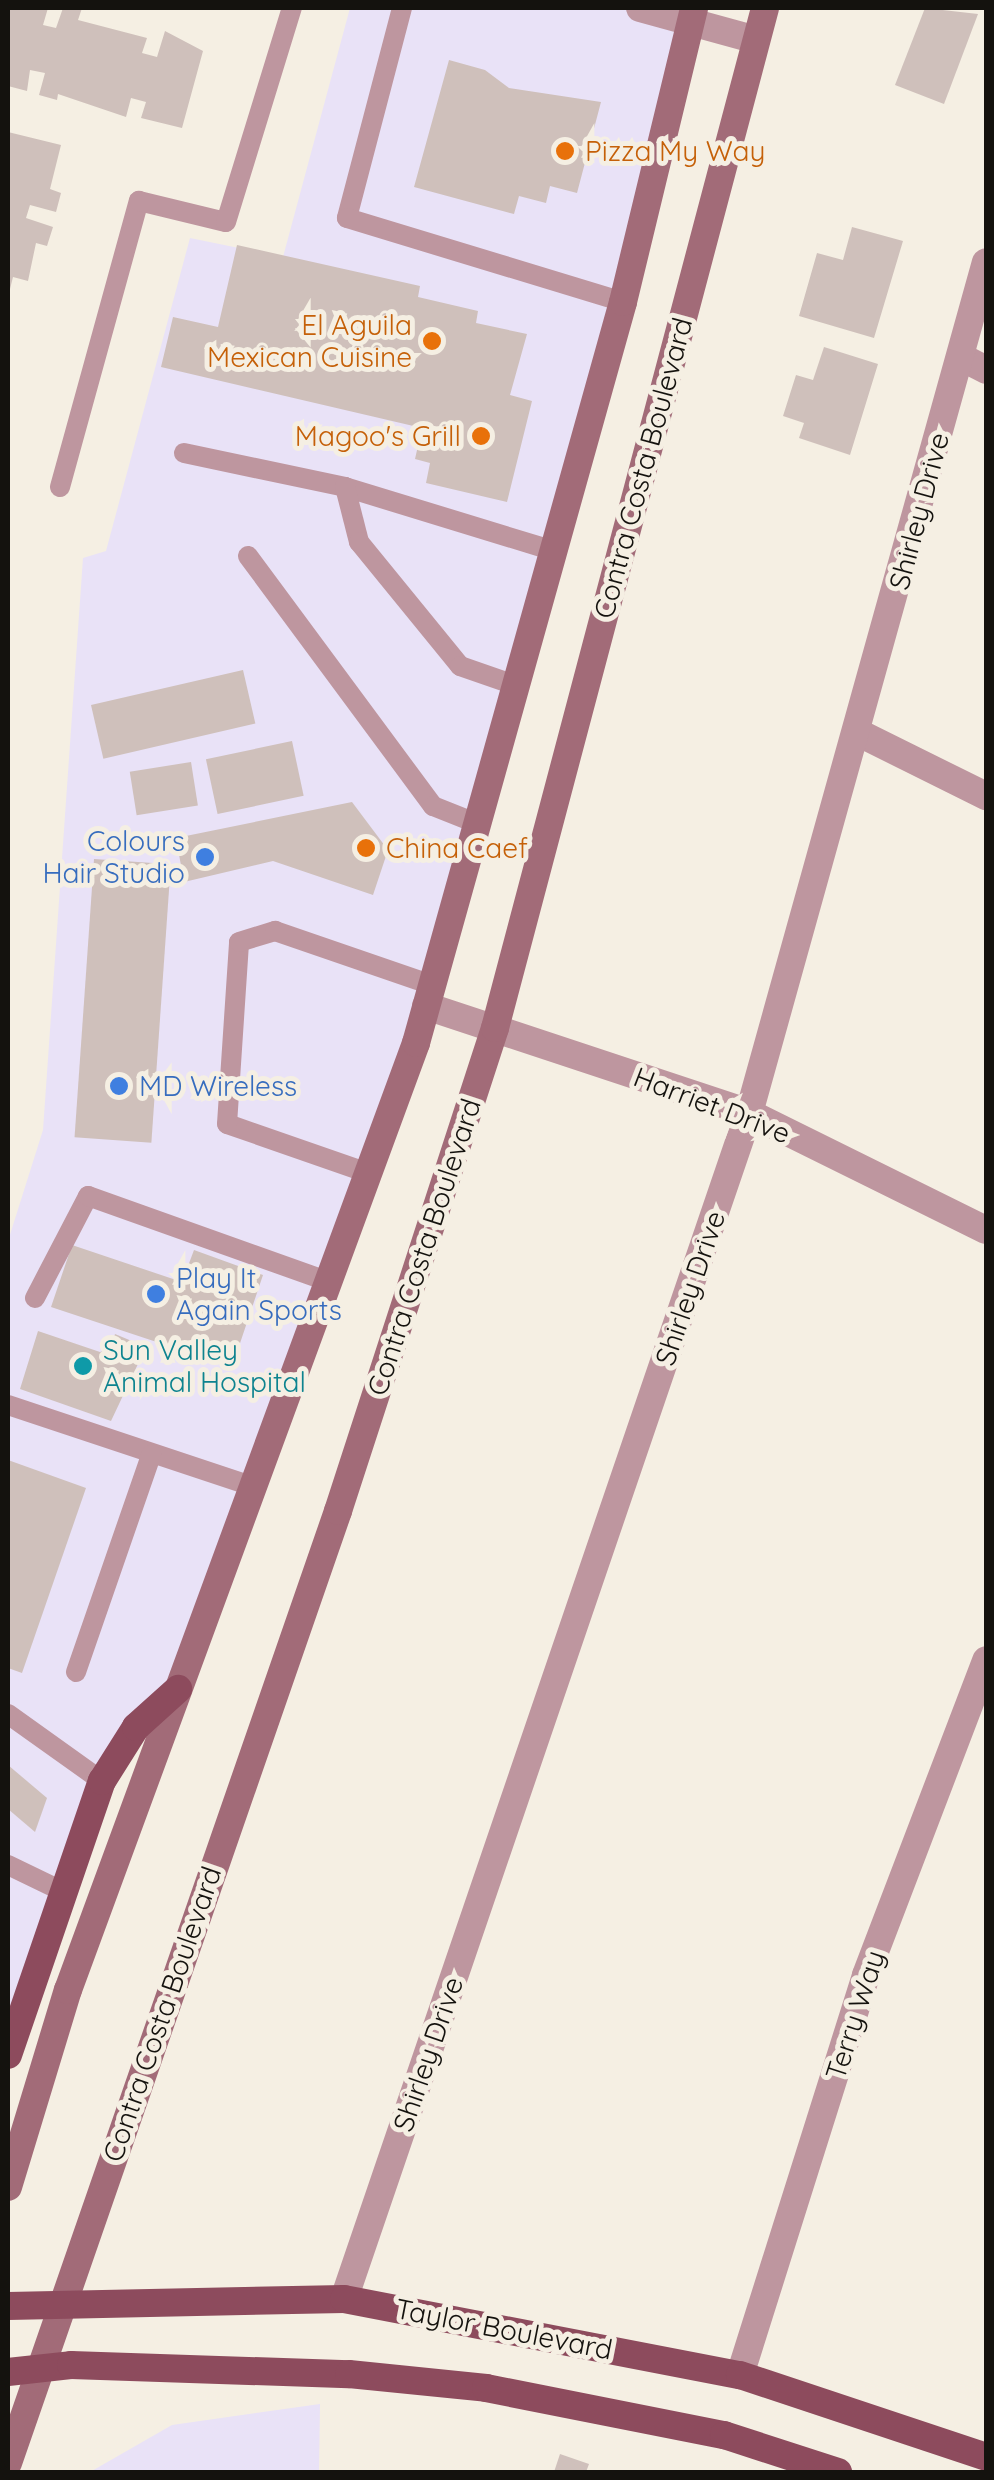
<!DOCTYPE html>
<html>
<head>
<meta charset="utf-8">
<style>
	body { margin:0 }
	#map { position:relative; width:994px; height:2480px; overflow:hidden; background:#f5efe3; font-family:Quicksand,sans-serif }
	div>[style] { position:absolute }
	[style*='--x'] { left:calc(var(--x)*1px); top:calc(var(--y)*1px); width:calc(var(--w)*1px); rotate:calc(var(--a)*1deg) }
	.commercial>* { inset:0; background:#e9e2f7 }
	.building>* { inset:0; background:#cfc0bb; transform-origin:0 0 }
	.service>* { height:20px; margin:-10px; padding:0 10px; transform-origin:10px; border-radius:10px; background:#be969f }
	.minor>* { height:28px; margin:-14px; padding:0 14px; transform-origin:14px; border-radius:14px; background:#be969f }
	.tertiary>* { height:28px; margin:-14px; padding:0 14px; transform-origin:14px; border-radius:14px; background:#be969f }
	.secondary>* { height:28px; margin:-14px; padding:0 14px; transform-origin:14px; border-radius:14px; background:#a26b78 }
	.primary>* { height:28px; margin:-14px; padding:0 14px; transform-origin:14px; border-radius:14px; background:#8d4b5d }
	.dots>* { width:28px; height:28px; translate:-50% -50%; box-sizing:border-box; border:5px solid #f5efe3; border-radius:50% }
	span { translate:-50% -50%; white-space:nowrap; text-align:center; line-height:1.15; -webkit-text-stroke:10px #f5efe3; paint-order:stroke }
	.food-label { font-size:28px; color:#c56008 }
	.left { translate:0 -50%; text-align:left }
	.right { translate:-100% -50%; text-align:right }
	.street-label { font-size:28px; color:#14120e }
	.shop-label { font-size:28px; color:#366cbe }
	.culture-label { font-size:28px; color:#0d838f }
	.frame { position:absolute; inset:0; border:10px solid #14120e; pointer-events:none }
</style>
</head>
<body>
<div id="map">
	<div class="commercial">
		<i style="clip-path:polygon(350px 8px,640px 8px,690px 22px,432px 985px,178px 1689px,136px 1727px,8px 2055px,8px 1241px,43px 1130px,83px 558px,106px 551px,190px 238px,283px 257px)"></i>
		<i style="clip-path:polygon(320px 2404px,319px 2472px,90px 2472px,172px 2425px)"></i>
	</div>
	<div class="building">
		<i style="clip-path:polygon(8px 8px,48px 8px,43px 25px,56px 28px,63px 8px,82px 8px,78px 20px,147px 38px,142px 53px,157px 57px,165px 31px,203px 51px,182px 128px,141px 118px,146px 102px,131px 98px,126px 117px,58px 94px,57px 100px,39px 95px,45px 73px,30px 70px,27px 91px,8px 86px)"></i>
		<i style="clip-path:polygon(925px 8px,978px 14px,944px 104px,895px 85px)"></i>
		<i style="clip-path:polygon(449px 60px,485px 70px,509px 88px,601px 102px,577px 193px,550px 186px,546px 203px,519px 196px,514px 214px,414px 187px)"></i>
		<i style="clip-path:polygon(8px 132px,61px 145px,50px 189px,61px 193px,56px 212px,30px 205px,26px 218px,53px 227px,47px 246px,36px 243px,28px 281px,13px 277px,9px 293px)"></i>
		<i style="clip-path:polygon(852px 227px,903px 241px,874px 338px,799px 316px,817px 253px,843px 260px)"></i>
		<i style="clip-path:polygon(237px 245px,420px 286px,418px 297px,478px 311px,476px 323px,527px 334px,510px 395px,532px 401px,507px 502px,426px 483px,430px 463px,415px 459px,422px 428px,161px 367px,173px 317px,218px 327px)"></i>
		<i style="clip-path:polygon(824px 347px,878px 364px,850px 455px,799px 438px,804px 423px,783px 416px,796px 375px,813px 380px)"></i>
		<i style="left:243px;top:670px;width:55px;height:156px;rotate:77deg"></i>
		<i style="left:292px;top:741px;width:56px;height:88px;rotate:78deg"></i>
		<i style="left:191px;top:762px;width:44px;height:62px;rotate:81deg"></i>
		<i style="clip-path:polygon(352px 802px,388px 850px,373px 895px,273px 861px,184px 882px,176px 838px)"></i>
		<i style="left:94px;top:859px;width:77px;height:279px;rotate:4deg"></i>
		<i style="clip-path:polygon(72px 1245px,182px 1282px,194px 1250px,263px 1275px,232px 1367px,51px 1307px)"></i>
		<i style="clip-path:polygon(38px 1331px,100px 1352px,110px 1349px,115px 1334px,146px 1347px,111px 1421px,20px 1389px)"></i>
		<i style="clip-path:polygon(8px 1460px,86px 1488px,22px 1673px,8px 1668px)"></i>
		<i style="clip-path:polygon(8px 1765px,47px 1798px,35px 1832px,8px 1809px)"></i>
		<i style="clip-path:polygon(560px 2454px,589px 2464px,586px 2472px,554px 2472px)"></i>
	</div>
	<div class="service">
		<i style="--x:402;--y:8;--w:217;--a:104.7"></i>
		<i style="--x:347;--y:218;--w:288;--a:16.9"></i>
		<i style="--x:184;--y:453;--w:165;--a:11.9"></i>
		<i style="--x:345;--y:487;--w:215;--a:17"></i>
		<i style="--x:60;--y:487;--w:297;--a:-74.6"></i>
		<i style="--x:139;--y:201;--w:89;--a:13.6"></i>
		<i style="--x:226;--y:222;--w:224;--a:-72.9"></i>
		<i style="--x:345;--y:487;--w:57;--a:75.7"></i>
		<i style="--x:359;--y:542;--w:160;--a:50.8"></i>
		<i style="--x:460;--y:666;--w:55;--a:19.1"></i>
		<i style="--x:248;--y:556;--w:311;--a:53.5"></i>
		<i style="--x:433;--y:806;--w:46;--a:21.6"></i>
		<i style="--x:368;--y:1173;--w:149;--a:-160.8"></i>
		<i style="--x:227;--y:1124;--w:182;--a:-86.2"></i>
		<i style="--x:239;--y:942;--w:38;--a:-17"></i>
		<i style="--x:275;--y:931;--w:166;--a:19"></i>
		<i style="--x:35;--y:1298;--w:115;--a:-62.5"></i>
		<i style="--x:88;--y:1196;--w:256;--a:19.6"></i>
		<i style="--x:8;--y:1405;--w:260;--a:18.4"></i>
		<i style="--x:76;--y:1672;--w:230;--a:-70.9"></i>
		<i style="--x:8;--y:1714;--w:115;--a:35.5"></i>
		<i style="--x:8;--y:1865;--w:62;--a:25.7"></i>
	</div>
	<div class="minor">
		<i style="--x:961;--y:357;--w:28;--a:27"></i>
		<i style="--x:859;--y:733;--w:142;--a:26.4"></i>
		<i style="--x:426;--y:1006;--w:340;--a:18.3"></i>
		<i style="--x:749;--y:1113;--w:264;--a:26.3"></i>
		<i style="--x:344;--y:2299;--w:1253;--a:-71.15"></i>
		<i style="--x:749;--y:1113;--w:883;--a:-74.44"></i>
		<i style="--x:740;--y:2375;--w:419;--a:-72.5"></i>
		<i style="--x:866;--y:1975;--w:337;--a:-69.1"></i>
	</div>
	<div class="tertiary">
		<i style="--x:640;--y:8;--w:120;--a:15.4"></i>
	</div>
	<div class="secondary">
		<i style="--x:8;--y:2187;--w:206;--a:-73.1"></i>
		<i style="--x:68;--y:1990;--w:1009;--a:-69.82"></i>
		<i style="--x:416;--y:1043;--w:769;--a:-74.39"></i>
		<i style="--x:623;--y:302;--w:302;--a:-76.4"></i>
		<i style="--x:8;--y:2463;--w:1008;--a:-70.88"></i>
		<i style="--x:338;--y:1511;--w:508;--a:-71.99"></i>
		<i style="--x:495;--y:1028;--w:1055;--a:-75.17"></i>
	</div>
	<div class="primary">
		<i style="--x:8;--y:2055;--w:290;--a:-71.1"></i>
		<i style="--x:102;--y:1781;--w:64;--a:-57.8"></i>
		<i style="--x:136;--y:1727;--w:57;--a:-42.1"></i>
		<i style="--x:8;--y:2306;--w:336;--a:-1.2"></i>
		<i style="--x:344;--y:2299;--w:403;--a:10.9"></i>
		<i style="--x:740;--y:2375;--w:259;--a:18.4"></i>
		<i style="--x:8;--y:2372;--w:63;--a:-6.3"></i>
		<i style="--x:71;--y:2365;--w:278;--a:1.9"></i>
		<i style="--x:349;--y:2374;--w:138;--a:5.8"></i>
		<i style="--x:486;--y:2388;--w:243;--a:11.2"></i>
		<i style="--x:724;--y:2435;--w:120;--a:18"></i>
	</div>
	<div class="dots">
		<i style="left:565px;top:151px;background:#e8710a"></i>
		<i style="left:432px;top:341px;background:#e8710a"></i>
		<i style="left:481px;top:436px;background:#e8710a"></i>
		<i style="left:366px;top:848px;background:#e8710a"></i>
		<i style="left:205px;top:857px;background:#3f7fe0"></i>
		<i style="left:119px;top:1086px;background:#3f7fe0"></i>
		<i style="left:156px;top:1294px;background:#3f7fe0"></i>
		<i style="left:83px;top:1366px;background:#0f9aa8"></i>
	</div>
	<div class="food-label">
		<span class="left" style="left:585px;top:151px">Pizza My Way</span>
		<span class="right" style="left:412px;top:341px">El Aguila<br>Mexican Cuisine</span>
		<span class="right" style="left:461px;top:436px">Magoo's Grill</span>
		<span class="left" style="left:386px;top:848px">China Caef</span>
	</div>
	<div class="street-label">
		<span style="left:643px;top:468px;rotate:-75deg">Contra Costa Boulevard</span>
		<span style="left:919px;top:511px;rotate:-75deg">Shirley Drive</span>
		<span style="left:712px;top:1105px;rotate:21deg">Harriet Drive</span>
		<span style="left:424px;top:1247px;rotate:-72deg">Contra Costa Boulevard</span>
		<span style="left:690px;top:1288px;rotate:-71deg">Shirley Drive</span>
		<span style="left:162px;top:2014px;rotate:-71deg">Contra Costa Boulevard</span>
		<span style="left:855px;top:2015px;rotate:-72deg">Terry Way</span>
		<span style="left:428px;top:2054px;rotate:-71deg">Shirley Drive</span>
		<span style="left:504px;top:2329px;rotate:11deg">Taylor Boulevard</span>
	</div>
	<div class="shop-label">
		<span class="right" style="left:185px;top:857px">Colours<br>Hair Studio</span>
		<span class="left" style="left:139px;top:1086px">MD Wireless</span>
		<span class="left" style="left:176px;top:1294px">Play It<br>Again Sports</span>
	</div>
	<div class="culture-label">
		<span class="left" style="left:103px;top:1366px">Sun Valley<br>Animal Hospital</span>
	</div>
	<div class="frame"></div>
</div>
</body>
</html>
